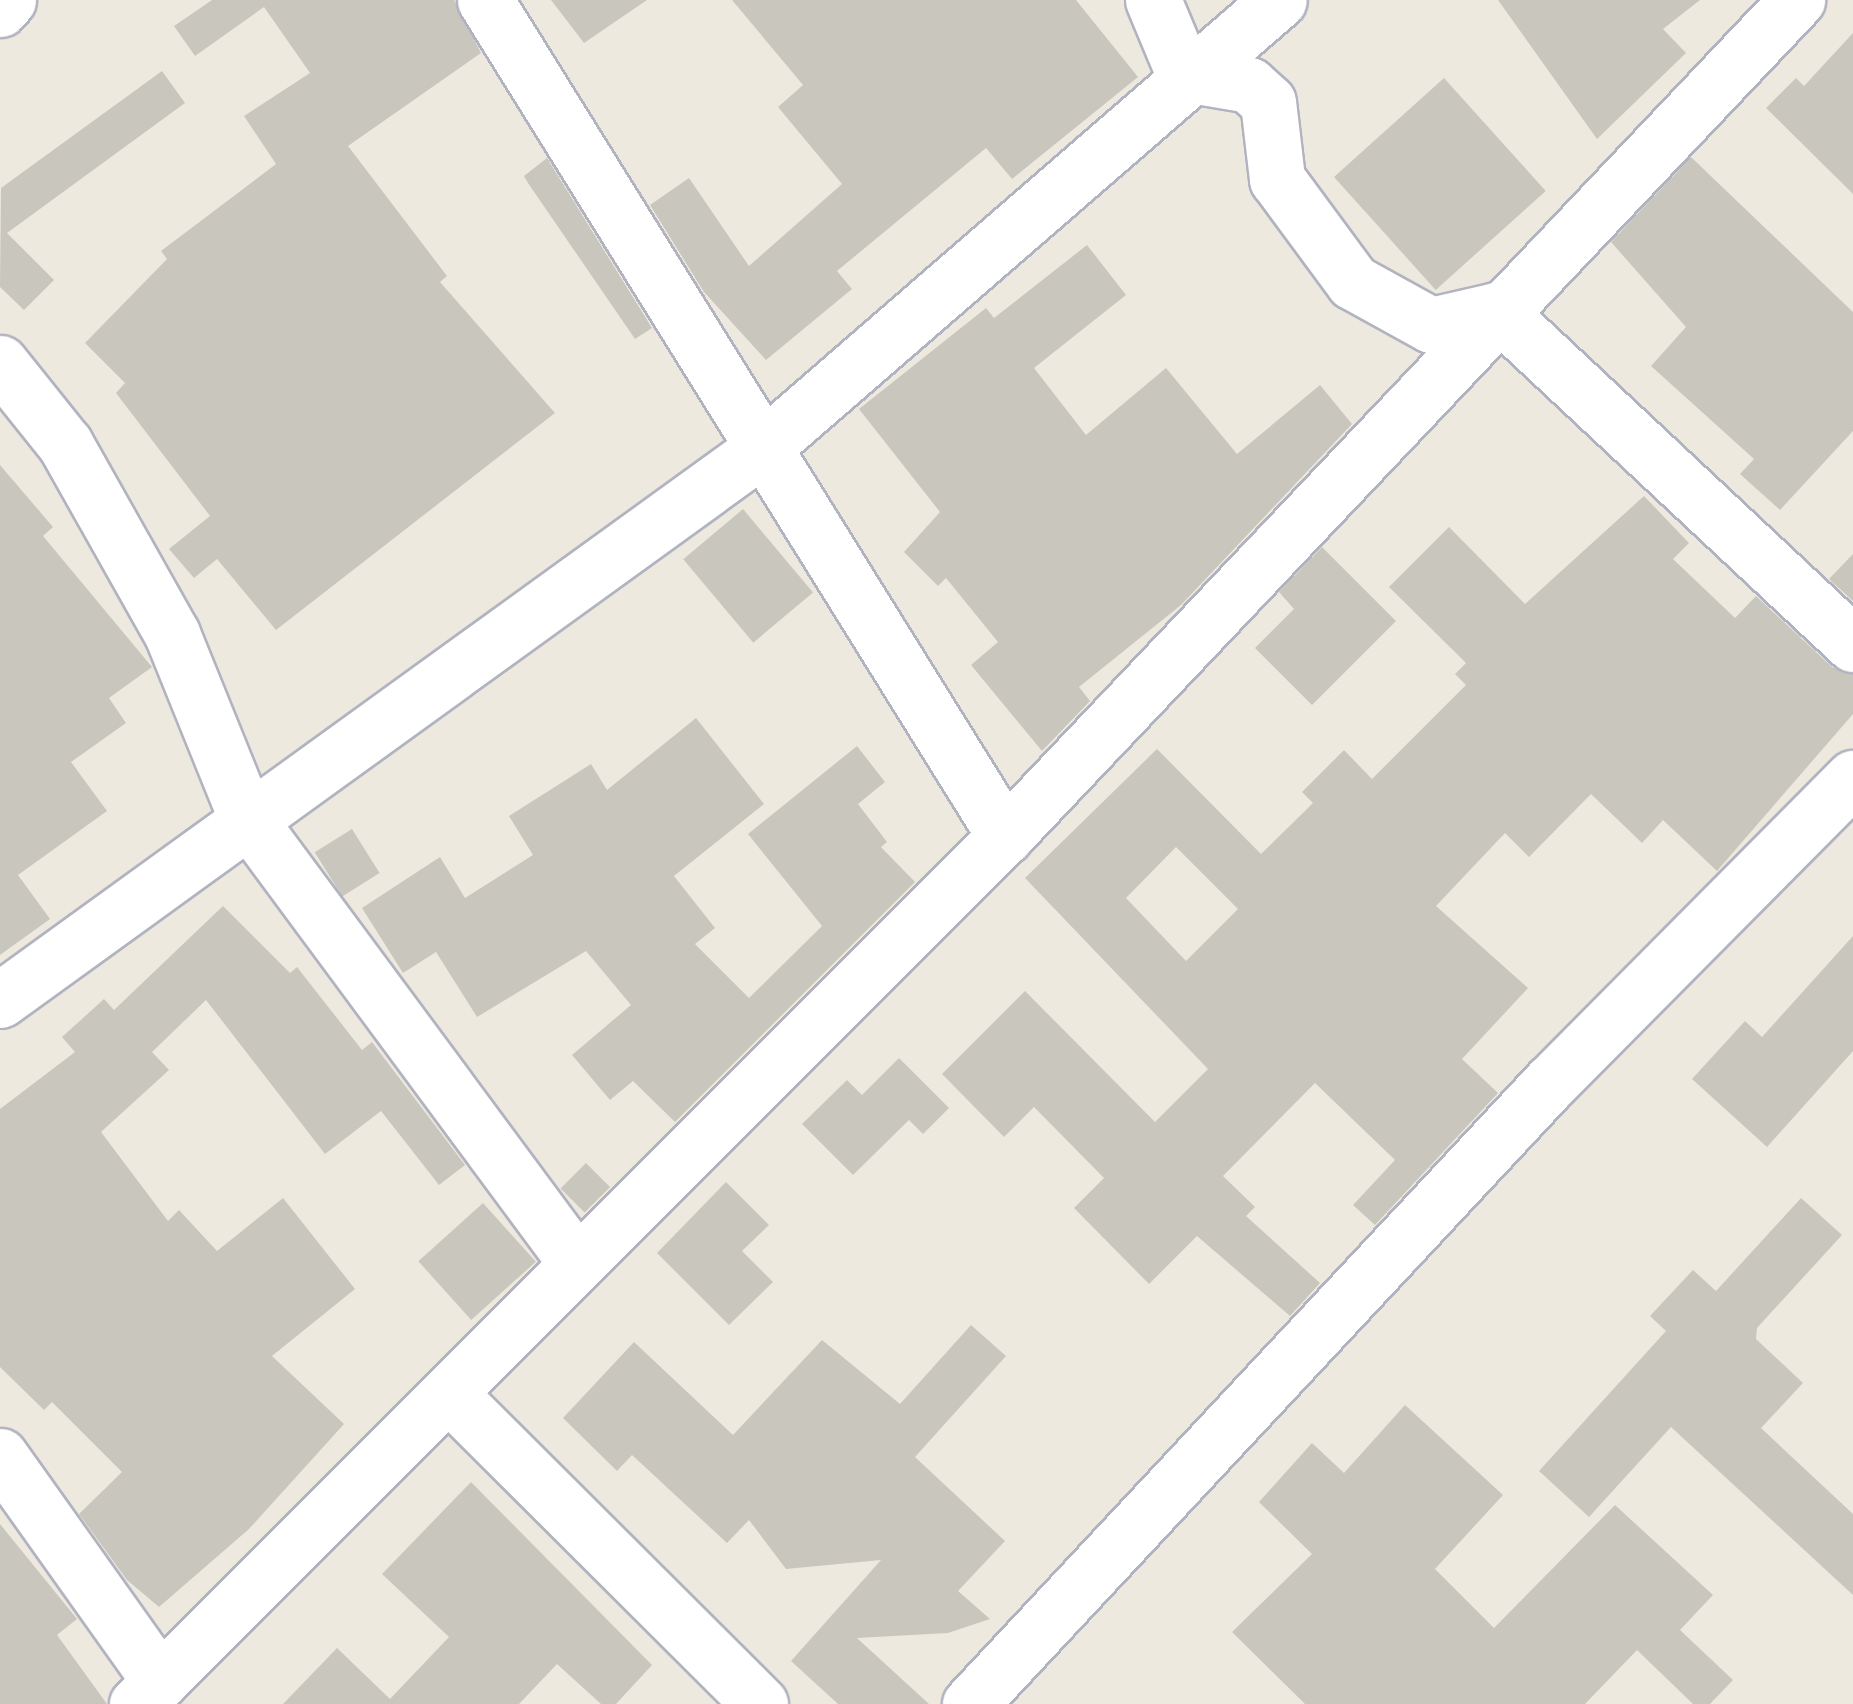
<!DOCTYPE html>
<html>
<head>
<meta charset="utf-8">
<style>
	body { margin:0 }
	#map { position:relative; width:1853px; height:1704px; overflow:hidden; background:#eee9df; font-family:Overpass,sans-serif }
	div>[style] { position:absolute }
	[style*='--x'] { left:calc(var(--x)*1px); top:calc(var(--y)*1px); width:calc(var(--w)*1px); rotate:calc(var(--a)*1deg) }
	.building>* { inset:0; background:#c9c7bd; transform-origin:0 0 }
	.roads { filter:drop-shadow(2px 0 #b2b3c0) drop-shadow(-2px 0 #b2b3c0) drop-shadow(0 2px #b2b3c0) drop-shadow(0 -2px #b2b3c0) }
	.minor>* { height:55px; margin:-27.5px; padding:0 27.5px; transform-origin:27.5px; border-radius:27.5px; background:#fff }
	span { translate:-50% -50%; white-space:nowrap; text-align:center; line-height:1.15; -webkit-text-stroke:9px #fff; paint-order:stroke }
</style>
</head>
<body>
<div id="map">
	<div class="building">
		<i style="clip-path:polygon(212px 0,454px 0,481px 53px,348px 146px,447px 276px,440px 282px,555px 413px,276px 630px,217px 559px,194px 578px,169px 549px,210px 516px,116px 393px,125px 383px,85px 343px,167px 259px,161px 251px,276px 164px,244px 116px,310px 73px,264px 7px,195px 56px,174px 26px)"></i>
		<i style="clip-path:polygon(551px 0,647px 0,584px 43px)"></i>
		<i style="clip-path:polygon(732px 0,1076px 0,1138px 77px,1012px 179px,986px 148px,837px 271px,852px 289px,766px 360px,704px 292px,650px 205px,689px 178px,749px 266px,842px 184px,778px 107px,803px 85px)"></i>
		<i style="clip-path:polygon(1498px 0,1700px 0,1663px 29px,1686px 53px,1597px 139px)"></i>
		<i style="clip-path:polygon(1853px 33px,1853px 194px,1766px 108px,1796px 78px,1804px 86px)"></i>
		<i style="clip-path:polygon(162px 71px,185px 103px,7px 233px,54px 280px,24px 310px,0 287px,1px 188px)"></i>
		<i style="left:1444px;top:78px;width:152px;height:148px;rotate:48deg"></i>
		<i style="clip-path:polygon(1691px 157px,1853px 312px,1853px 431px,1780px 510px,1740px 474px,1754px 459px,1651px 366px,1686px 327px,1611px 242px)"></i>
		<i style="clip-path:polygon(547px 158px,652px 328px,635px 339px,528px 183px,524px 176px)"></i>
		<i style="clip-path:polygon(1087px 245px,1126px 295px,1034px 368px,1086px 435px,1166px 368px,1237px 454px,1320px 385px,1352px 424px,1181px 605px,1079px 687px,1090px 701px,1042px 751px,971px 665px,998px 642px,946px 578px,938px 586px,904px 552px,940px 512px,859px 409px,986px 308px,994px 318px)"></i>
		<i style="clip-path:polygon(0 465px,53px 527px,43px 536px,152px 667px,109px 698px,126px 723px,71px 762px,107px 811px,18px 875px,50px 919px,0 955px)"></i>
		<i style="clip-path:polygon(evenodd,1644px 496px,1689px 543px,1673px 559px,1735px 618px,1756px 596px,1832px 667px,1853px 674px,1853px 714px,1717px 871px,1663px 820px,1642px 843px,1591px 794px,1529px 857px,1505px 833px,1436px 906px,1528px 988px,1462px 1059px,1498px 1093px,1375px 1225px,1353px 1205px,1395px 1160px,1315px 1083px,1223px 1176px,1255px 1207px,1246px 1216px,1320px 1283px,1290px 1316px,1197px 1236px,1149px 1284px,1074px 1208px,1104px 1178px,1034px 1107px,1004px 1137px,942px 1074px,1025px 991px,1155px 1122px,1208px 1069px,1025px 878px,1157px 749px,1261px 854px,1313px 803px,1302px 792px,1344px 750px,1372px 779px,1466px 685px,1455px 674px,1466px 663px,1389px 587px,1449px 527px,1525px 604px,1644px 496px,1176px 847px,1238px 909px,1186px 961px,1126px 898px,1176px 847px)"></i>
		<i style="left:743px;top:509px;width:109px;height:78px;rotate:50deg"></i>
		<i style="clip-path:polygon(1322px 547px,1396px 621px,1312px 705px,1255px 648px,1294px 609px,1279px 592px)"></i>
		<i style="clip-path:polygon(1853px 554px,1853px 601px,1829px 579px)"></i>
		<i style="clip-path:polygon(696px 718px,764px 804px,674px 876px,715px 928px,695px 944px,749px 998px,822px 926px,748px 834px,857px 746px,885px 782px,858px 804px,887px 842px,881px 847px,915px 882px,675px 1122px,633px 1081px,610px 1100px,572px 1055px,631px 1005px,586px 951px,477px 1017px,436px 952px,403px 973px,362px 908px,440px 857px,465px 898px,533px 855px,509px 816px,591px 764px,607px 790px)"></i>
		<i style="left:352px;top:829px;width:52px;height:44px;rotate:58deg"></i>
		<i style="clip-path:polygon(223px 906px,290px 973px,297px 967px,362px 1050px,372px 1042px,465px 1165px,439px 1185px,381px 1111px,325px 1154px,206px 1000px,152px 1052px,169px 1070px,101px 1132px,168px 1221px,179px 1210px,217px 1251px,283px 1198px,355px 1289px,272px 1356px,344px 1424px,249px 1529px,159px 1607px,127px 1580px,79px 1514px,122px 1472px,52px 1402px,44px 1410px,0 1367px,0 1109px,75px 1052px,62px 1037px,104px 999px,114px 1010px)"></i>
		<i style="clip-path:polygon(1853px 936px,1853px 1051px,1767px 1147px,1692px 1079px,1745px 1021px,1762px 1037px)"></i>
		<i style="clip-path:polygon(899px 1058px,949px 1108px,923px 1134px,909px 1120px,853px 1175px,802px 1124px,847px 1080px,862px 1095px)"></i>
		<i style="left:586px;top:1163px;width:34px;height:36px;rotate:45deg"></i>
		<i style="clip-path:polygon(726px 1182px,769px 1225px,742px 1251px,773px 1282px,729px 1325px,657px 1253px)"></i>
		<i style="clip-path:polygon(1801px 1198px,1842px 1235px,1757px 1328px,1756px 1339px,1803px 1383px,1761px 1428px,1853px 1514px,1853px 1595px,1671px 1427px,1589px 1517px,1539px 1471px,1666px 1331px,1650px 1316px,1693px 1270px,1716px 1291px)"></i>
		<i style="left:483px;top:1203px;width:79px;height:87px;rotate:48deg"></i>
		<i style="clip-path:polygon(971px 1325px,1006px 1356px,915px 1457px,1005px 1541px,958px 1591px,990px 1619px,948px 1633px,857px 1638px,929px 1704px,838px 1704px,791px 1661px,881px 1560px,786px 1569px,749px 1520px,727px 1543px,632px 1455px,617px 1471px,563px 1418px,634px 1342px,733px 1435px,822px 1340px,900px 1404px)"></i>
		<i style="clip-path:polygon(1405px 1405px,1503px 1495px,1435px 1569px,1494px 1628px,1615px 1505px,1713px 1595px,1680px 1630px,1733px 1680px,1710px 1704px,1693px 1704px,1637px 1650px,1585px 1704px,1305px 1704px,1232px 1632px,1312px 1554px,1259px 1502px,1312px 1443px,1344px 1473px)"></i>
		<i style="clip-path:polygon(471px 1482px,652px 1665px,616px 1704px,601px 1704px,557px 1664px,519px 1704px,283px 1704px,337px 1648px,390px 1699px,449px 1637px,382px 1574px)"></i>
		<i style="clip-path:polygon(0 1524px,77px 1619px,57px 1635px,107px 1704px,0 1704px)"></i>
	</div>
	<div class="roads">
		<div class="minor">
			<i style="--x:485;--y:0;--w:985;--a:58.12"></i>
			<i style="--x:1153;--y:0;--w:80;--a:67.3"></i>
			<i style="--x:1184;--y:74;--w:66;--a:9.6"></i>
			<i style="--x:1249;--y:85;--w:25;--a:42"></i>
			<i style="--x:1268;--y:102;--w:78;--a:83.3"></i>
			<i style="--x:1277;--y:179;--w:128;--a:53.6"></i>
			<i style="--x:1353;--y:282;--w:89;--a:28.9"></i>
			<i style="--x:1431;--y:325;--w:67;--a:-13"></i>
			<i style="--x:0;--y:9;--w:12;--a:-48"></i>
			<i style="--x:1496;--y:310;--w:489;--a:43.1"></i>
			<i style="--x:0;--y:363;--w:104;--a:51.3"></i>
			<i style="--x:65;--y:444;--w:218;--a:60.6"></i>
			<i style="--x:172;--y:634;--w:195;--a:68"></i>
			<i style="--x:245;--y:815;--w:555;--a:53.5"></i>
			<i style="--x:0;--y:1000;--w:937;--a:-35.88"></i>
			<i style="--x:759;--y:451;--w:688;--a:-40.94"></i>
			<i style="--x:449;--y:1394;--w:439;--a:44.9"></i>
			<i style="--x:0;--y:1456;--w:276;--a:54.6"></i>
			<i style="--x:137;--y:1704;--w:1228;--a:-45"></i>
			<i style="--x:1005;--y:836;--w:1152;--a:-46.55"></i>
			<i style="--x:970;--y:1704;--w:850;--a:-46.96"></i>
			<i style="--x:1550;--y:1083;--w:430;--a:-45.2"></i>
		</div>
	</div>
</div>
</body>
</html>
